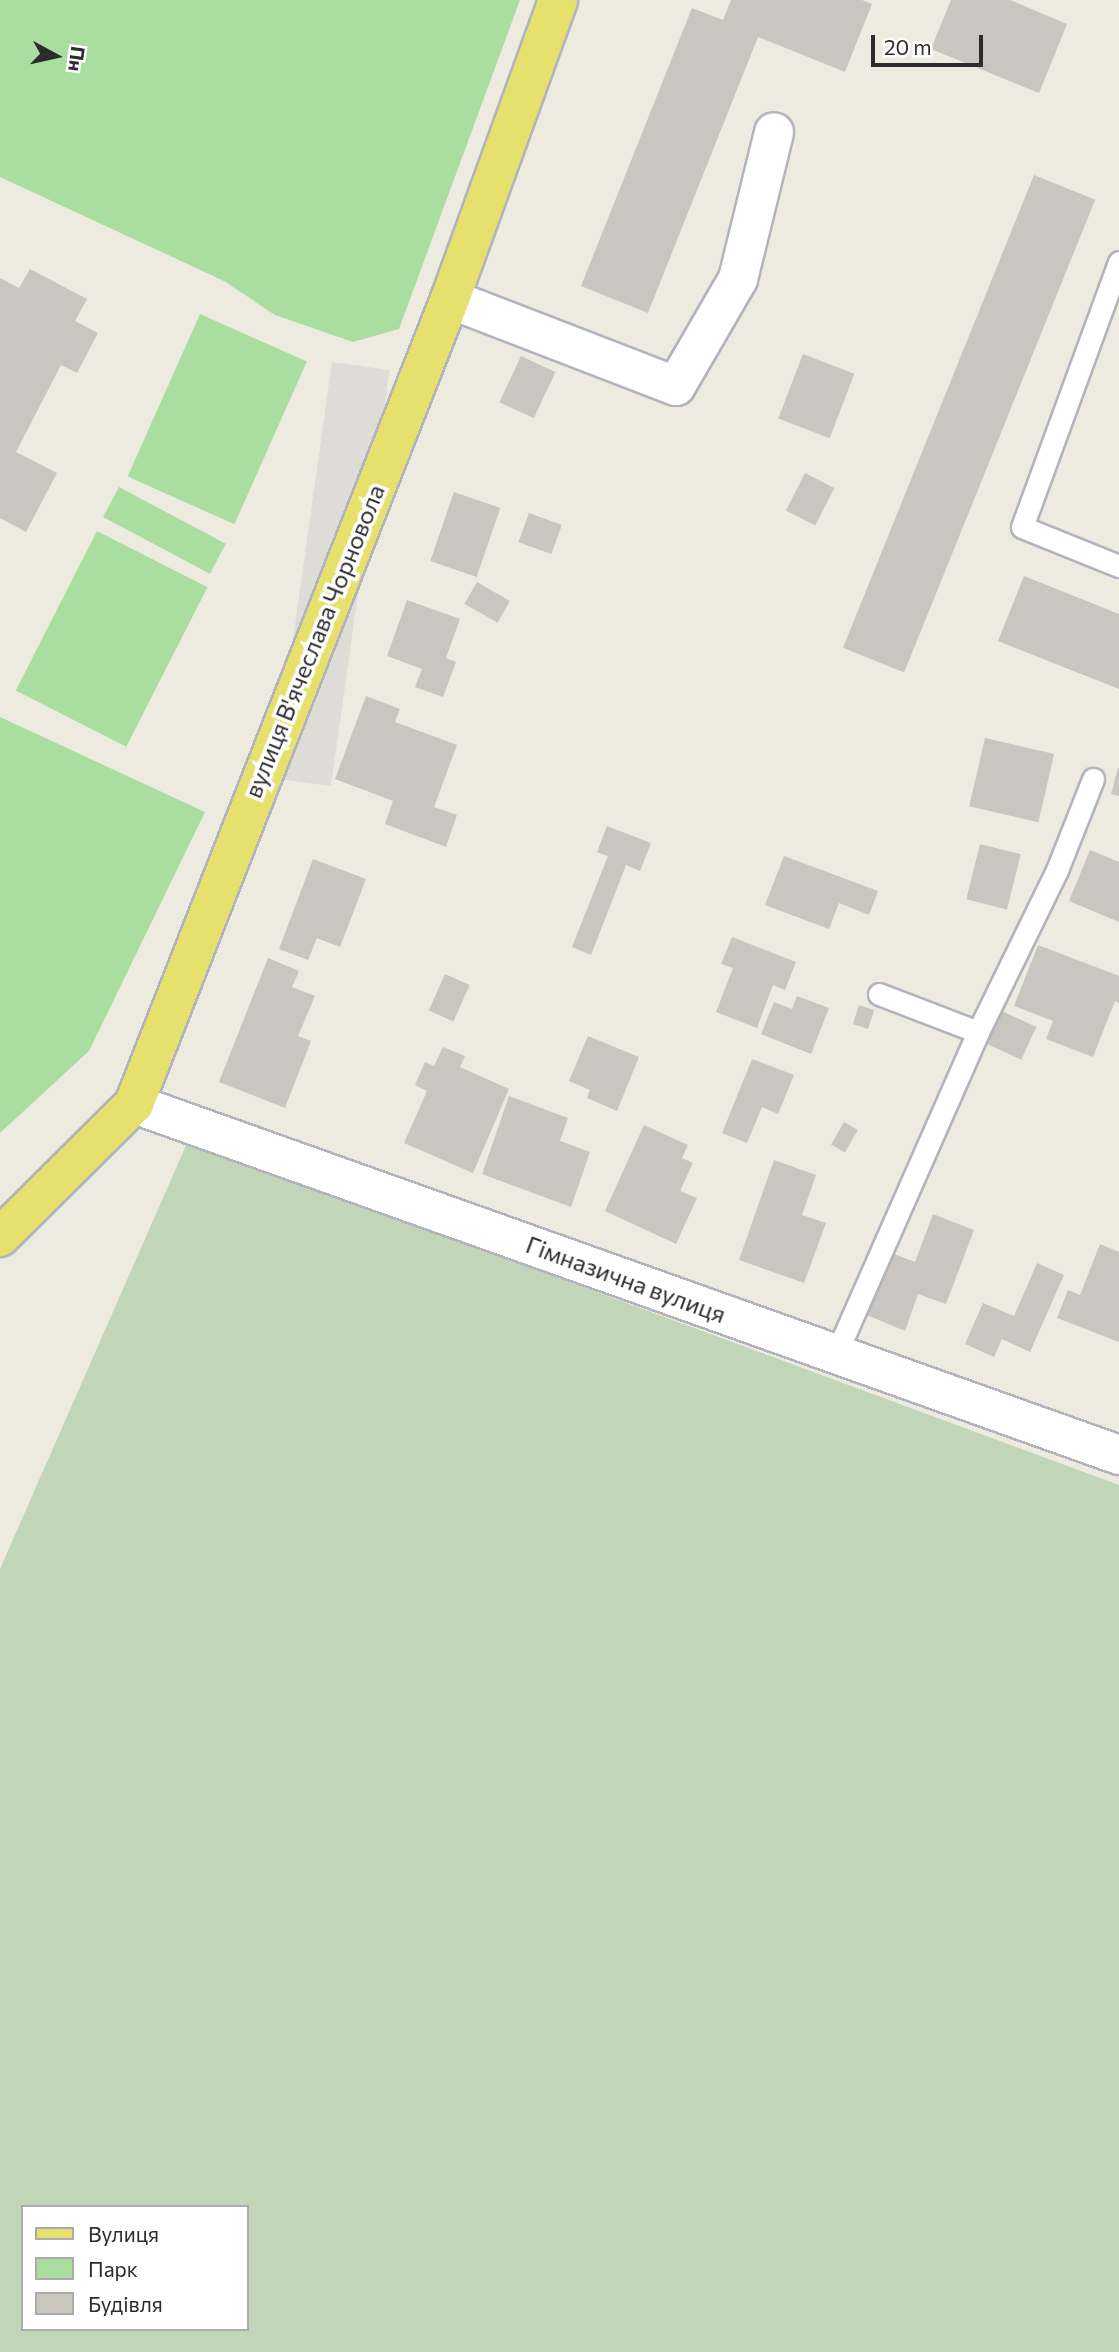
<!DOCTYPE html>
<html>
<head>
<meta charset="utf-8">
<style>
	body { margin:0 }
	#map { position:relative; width:1119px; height:2352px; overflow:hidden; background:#edeae0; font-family:Commissioner,sans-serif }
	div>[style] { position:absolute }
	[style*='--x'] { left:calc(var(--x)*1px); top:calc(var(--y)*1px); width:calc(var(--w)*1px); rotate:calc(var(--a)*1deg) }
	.green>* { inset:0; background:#aadea1; transform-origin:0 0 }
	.cemetery>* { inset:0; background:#c1d5b9 }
	.plaza>* { inset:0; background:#dddcd6; transform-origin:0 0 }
	.building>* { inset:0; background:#c8c6bf; transform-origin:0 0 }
	.roads { filter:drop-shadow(2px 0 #b3b3be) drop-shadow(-2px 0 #b3b3be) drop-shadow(0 2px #b3b3be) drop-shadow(0 -2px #b3b3be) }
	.service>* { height:21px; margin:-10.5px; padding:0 10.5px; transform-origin:10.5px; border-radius:10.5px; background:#fff }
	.minor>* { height:38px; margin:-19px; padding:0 19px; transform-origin:19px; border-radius:19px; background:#fff }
	.primary>* { height:38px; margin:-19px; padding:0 19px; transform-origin:19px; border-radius:19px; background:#e6e16c }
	span { translate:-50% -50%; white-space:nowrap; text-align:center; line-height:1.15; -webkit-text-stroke:7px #fff; paint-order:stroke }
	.street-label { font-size:24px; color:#2c2c2c }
	.legend { position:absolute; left:21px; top:2205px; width:228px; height:126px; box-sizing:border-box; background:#fff; border:2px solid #ababab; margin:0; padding:9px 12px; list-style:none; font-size:21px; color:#2c2c2c }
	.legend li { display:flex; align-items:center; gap:14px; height:35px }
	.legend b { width:35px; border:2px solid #ababab }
	.north { position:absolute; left:21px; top:21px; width:70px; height:70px; -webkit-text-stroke:5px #fff; paint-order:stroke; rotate:98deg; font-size:19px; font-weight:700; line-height:28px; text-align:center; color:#2c2c2c }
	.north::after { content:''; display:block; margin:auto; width:24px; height:32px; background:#2c2c2c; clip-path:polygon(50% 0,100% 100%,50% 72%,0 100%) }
	.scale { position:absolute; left:871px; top:35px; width:112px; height:32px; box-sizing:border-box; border:4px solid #2c2c2c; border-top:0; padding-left:9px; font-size:21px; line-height:24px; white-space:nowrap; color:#2c2c2c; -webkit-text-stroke:5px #fff; paint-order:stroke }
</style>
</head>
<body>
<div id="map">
	<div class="green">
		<i style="clip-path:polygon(0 0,520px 0,399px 329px,353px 342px,275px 315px,224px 281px,0 177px)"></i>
		<i style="left:200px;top:314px;width:117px;height:178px;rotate:24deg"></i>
		<i style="left:119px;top:487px;width:121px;height:34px;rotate:28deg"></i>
		<i style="left:97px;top:531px;width:124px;height:179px;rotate:27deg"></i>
		<i style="clip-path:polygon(0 717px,205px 812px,89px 1051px,0 1133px)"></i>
	</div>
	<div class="cemetery">
		<i style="clip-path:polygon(evenodd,188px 1141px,1119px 1485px,1119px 2352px,0 2352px,0 1569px,188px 1141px,23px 2207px,247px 2207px,247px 2329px,23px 2329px,23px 2207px)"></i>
	</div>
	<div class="plaza">
		<i style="left:332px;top:362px;width:58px;height:420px;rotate:8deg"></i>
	</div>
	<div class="building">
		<i style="clip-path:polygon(731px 0,862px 0,872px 4px,845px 72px,758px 37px,648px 313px,581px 286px,692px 8px,723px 20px)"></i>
		<i style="clip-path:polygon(951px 0,1010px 0,1067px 24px,1039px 93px,931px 49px)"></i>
		<i style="left:1034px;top:175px;width:66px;height:510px;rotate:22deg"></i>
		<i style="clip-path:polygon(30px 269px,87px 299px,75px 321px,98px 333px,77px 373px,61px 365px,16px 452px,57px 473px,26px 532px,0 518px,0 278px,19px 288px)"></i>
		<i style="left:803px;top:354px;width:55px;height:69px;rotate:21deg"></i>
		<i style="left:521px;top:356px;width:38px;height:51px;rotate:25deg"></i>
		<i style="left:805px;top:473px;width:33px;height:42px;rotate:27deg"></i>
		<i style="left:454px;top:492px;width:49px;height:73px;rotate:19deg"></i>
		<i style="left:529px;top:513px;width:35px;height:31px;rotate:20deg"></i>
		<i style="clip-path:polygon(1024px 576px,1119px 614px,1119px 689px,998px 641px)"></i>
		<i style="left:477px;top:582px;width:38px;height:25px;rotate:30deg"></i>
		<i style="clip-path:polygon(407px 600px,460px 619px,446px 658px,456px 662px,443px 697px,415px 687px,422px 669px,387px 656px)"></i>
		<i style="clip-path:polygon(366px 696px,400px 709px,395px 722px,457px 745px,434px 807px,457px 815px,446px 847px,385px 824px,393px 801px,335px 779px)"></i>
		<i style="left:985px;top:738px;width:71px;height:70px;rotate:13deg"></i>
		<i style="clip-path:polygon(1118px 768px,1119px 768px,1119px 796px,1111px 794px)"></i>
		<i style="clip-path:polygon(607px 826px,651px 843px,640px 871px,626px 865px,591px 955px,572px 947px,608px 856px,597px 852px)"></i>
		<i style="left:980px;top:844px;width:42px;height:57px;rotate:14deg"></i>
		<i style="clip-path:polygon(1090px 850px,1119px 862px,1119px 922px,1069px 901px)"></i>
		<i style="clip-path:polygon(784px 856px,878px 891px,869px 915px,839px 903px,829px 929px,765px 905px)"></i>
		<i style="clip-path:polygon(313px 859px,366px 879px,340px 947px,317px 938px,308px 960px,279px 949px)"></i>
		<i style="clip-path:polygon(732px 937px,796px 962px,785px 990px,773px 985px,757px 1028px,716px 1012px,733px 968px,721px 964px)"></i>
		<i style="clip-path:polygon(1038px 945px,1119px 976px,1119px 1003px,1115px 1001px,1093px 1057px,1046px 1039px,1053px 1021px,1014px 1006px)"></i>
		<i style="clip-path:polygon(268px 958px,299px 971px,292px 987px,315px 996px,298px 1036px,311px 1041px,285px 1108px,219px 1082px)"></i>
		<i style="left:445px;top:974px;width:27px;height:40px;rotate:24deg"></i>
		<i style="clip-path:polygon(797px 996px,829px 1008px,811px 1054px,761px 1034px,774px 1002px,792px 1009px)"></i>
		<i style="left:859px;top:1005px;width:16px;height:20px;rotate:18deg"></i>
		<i style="left:1002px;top:1011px;width:38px;height:36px;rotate:25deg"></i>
		<i style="clip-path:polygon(588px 1036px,639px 1057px,617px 1111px,587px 1098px,590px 1090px,569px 1081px)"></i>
		<i style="clip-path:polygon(443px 1047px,465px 1056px,460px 1067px,509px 1089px,473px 1173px,404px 1143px,427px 1091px,415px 1085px,425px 1062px,434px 1066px)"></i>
		<i style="clip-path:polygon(752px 1059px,794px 1075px,778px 1114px,762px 1107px,747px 1143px,722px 1133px)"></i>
		<i style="clip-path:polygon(509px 1096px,568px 1118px,560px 1141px,590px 1152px,571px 1207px,482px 1174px)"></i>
		<i style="left:844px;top:1122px;width:16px;height:26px;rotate:30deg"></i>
		<i style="clip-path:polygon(644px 1125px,688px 1145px,682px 1158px,693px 1163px,680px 1191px,697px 1198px,676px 1244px,605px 1211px)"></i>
		<i style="clip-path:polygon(774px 1160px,816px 1175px,802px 1215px,826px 1223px,804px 1283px,739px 1260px)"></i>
		<i style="clip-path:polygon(933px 1214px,974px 1230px,946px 1304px,918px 1294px,905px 1331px,867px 1315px,894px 1254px,915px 1262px)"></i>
		<i style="clip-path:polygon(1100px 1244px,1119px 1252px,1119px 1342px,1057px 1318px,1068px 1290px,1080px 1295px)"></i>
		<i style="clip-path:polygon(1037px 1263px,1064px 1275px,1030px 1352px,1002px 1339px,994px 1357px,965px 1344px,983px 1303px,1014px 1316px)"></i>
	</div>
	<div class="roads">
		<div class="service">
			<i style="--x:1119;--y:262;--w:282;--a:110.1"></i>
			<i style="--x:1022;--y:527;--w:105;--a:21.9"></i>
			<i style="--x:879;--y:994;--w:106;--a:21"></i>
			<i style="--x:836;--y:1354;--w:352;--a:-66.2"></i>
			<i style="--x:978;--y:1032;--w:180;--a:-64"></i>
			<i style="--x:1057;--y:870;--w:98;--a:-68.4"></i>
		</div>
		<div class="minor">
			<i style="--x:450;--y:299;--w:242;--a:21.1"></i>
			<i style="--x:676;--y:386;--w:124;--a:-59.9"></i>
			<i style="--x:738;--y:279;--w:151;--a:-76.2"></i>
			<i style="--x:134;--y:1104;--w:1046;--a:19.61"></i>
		</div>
		<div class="primary">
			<i style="--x:0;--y:1237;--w:189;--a:-44.8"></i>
			<i style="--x:134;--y:1104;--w:865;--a:-68.57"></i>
			<i style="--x:450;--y:299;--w:318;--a:-70.1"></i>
		</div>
	</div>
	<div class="street-label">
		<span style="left:314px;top:641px;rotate:-68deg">вулиця В'ячеслава Чорновола</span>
		<span style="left:626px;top:1279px;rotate:20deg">Гімназична вулиця</span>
	</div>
	<ul class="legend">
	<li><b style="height:9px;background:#e6e16c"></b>Вулиця</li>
	<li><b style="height:19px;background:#aadea1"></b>Парк</li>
	<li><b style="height:19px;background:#c8c6bf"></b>Будівля</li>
	</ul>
	<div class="north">Пн</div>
	<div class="scale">20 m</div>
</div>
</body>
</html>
